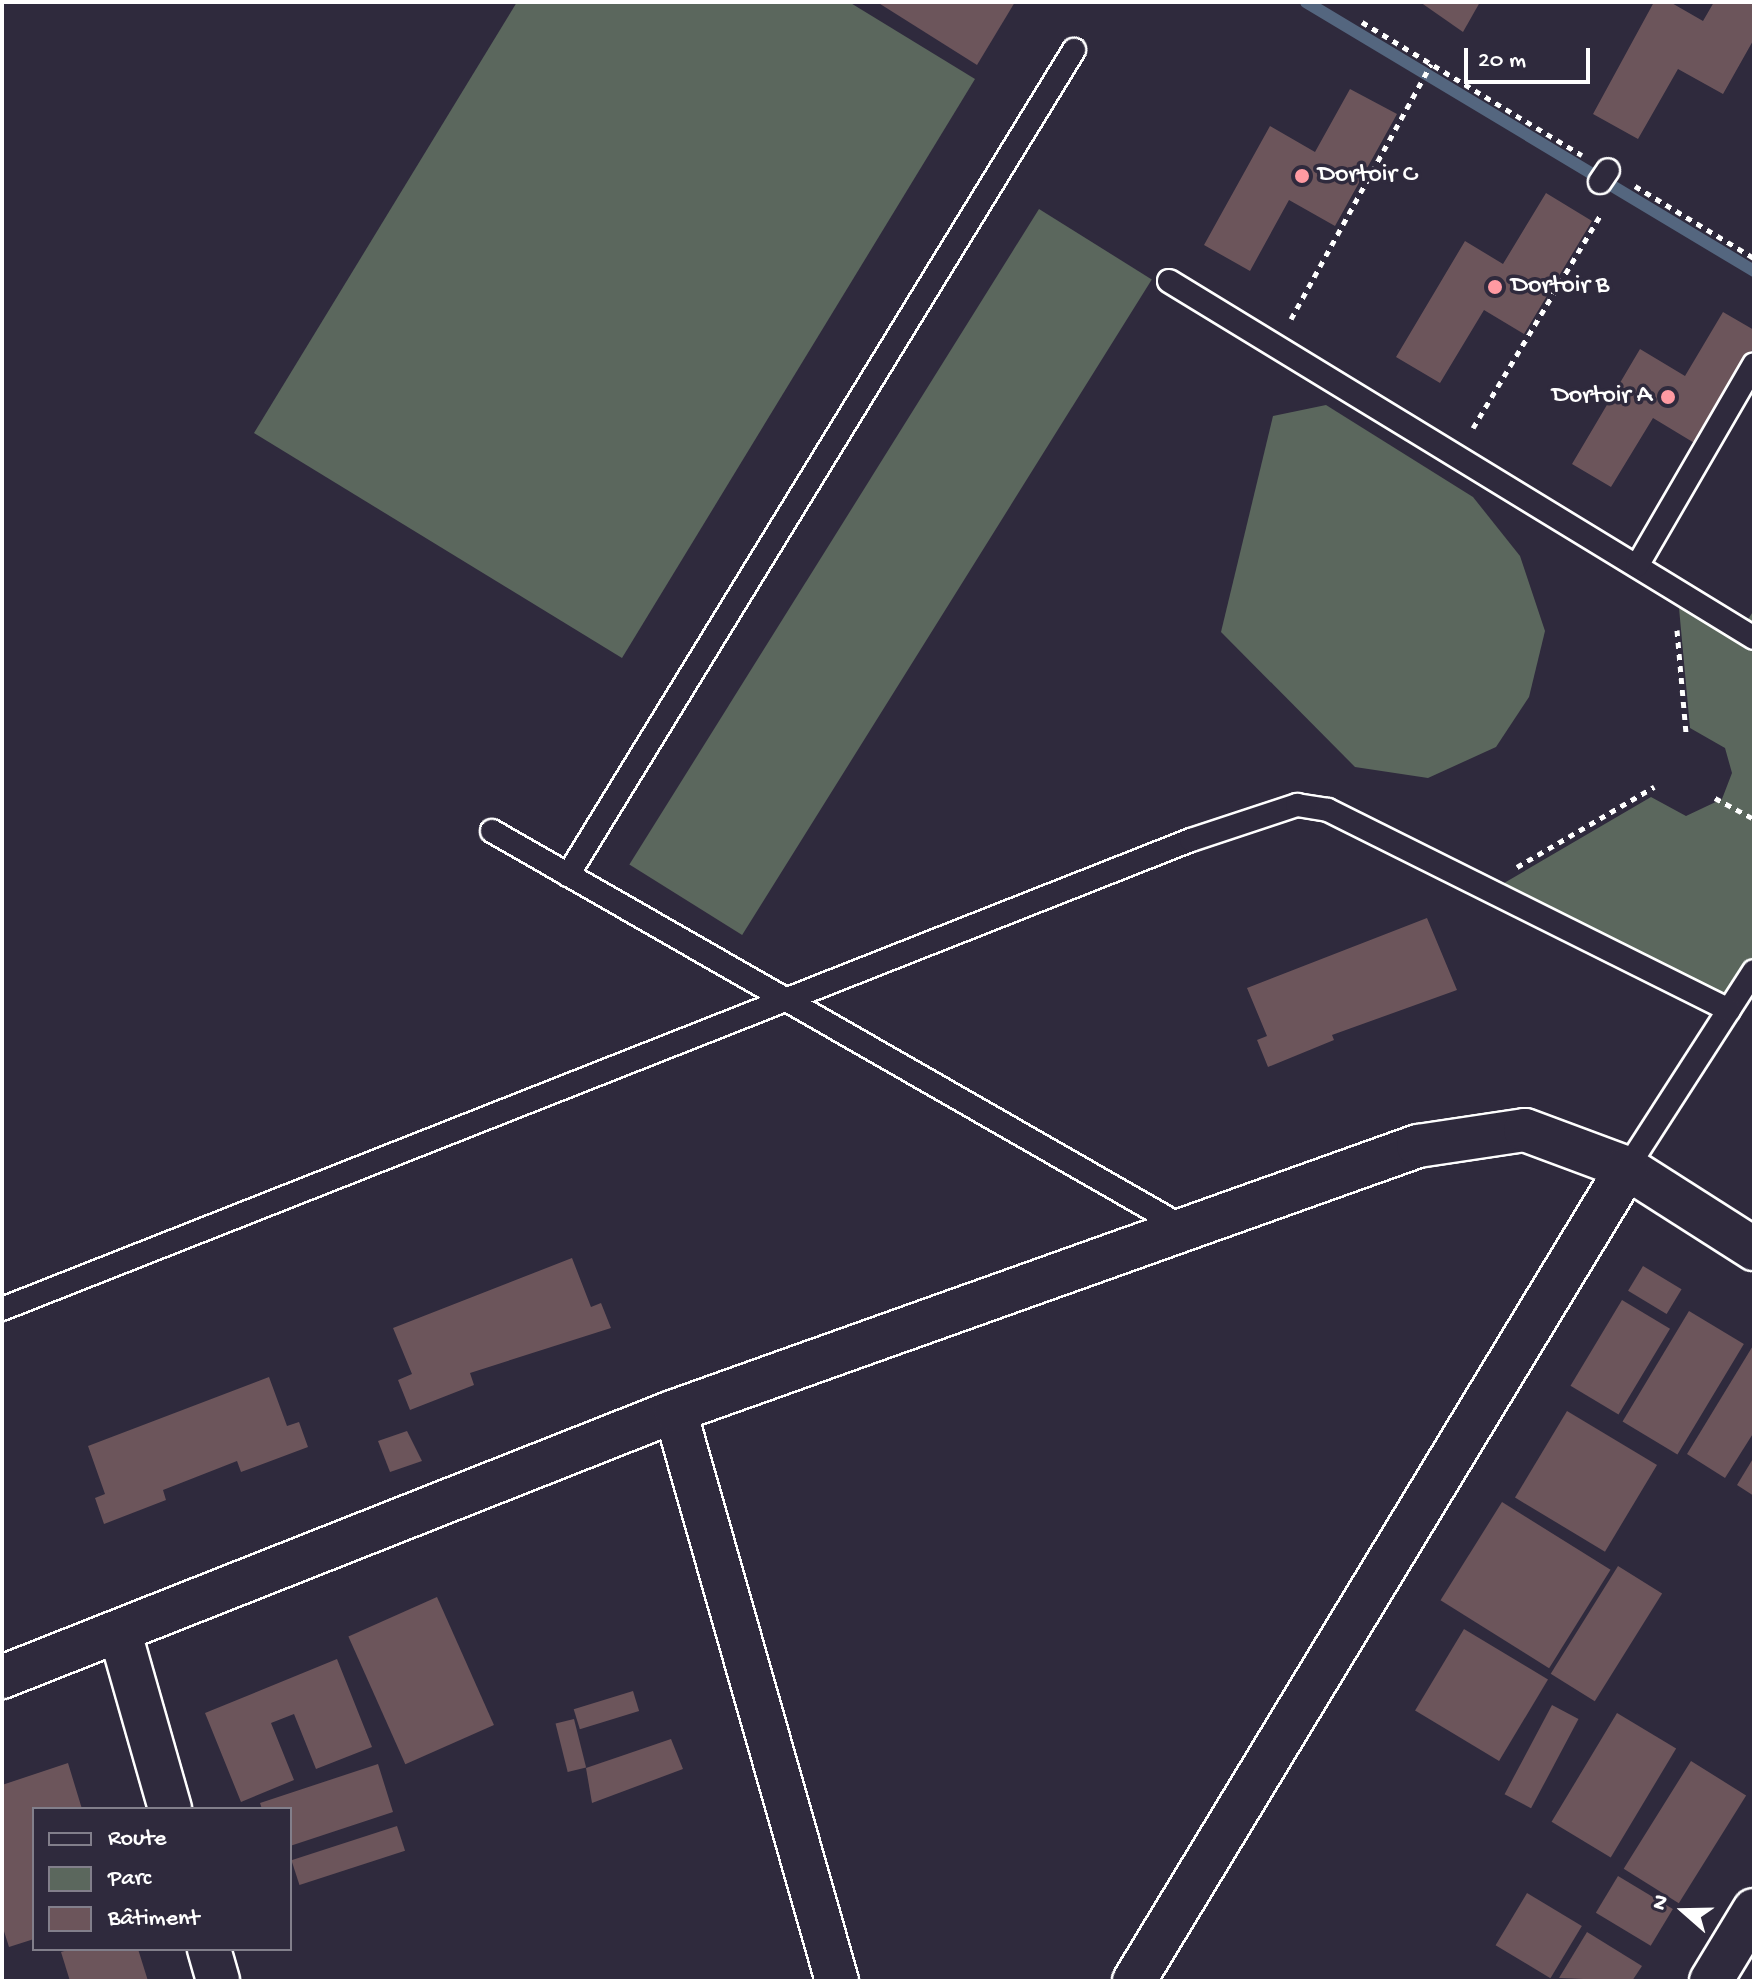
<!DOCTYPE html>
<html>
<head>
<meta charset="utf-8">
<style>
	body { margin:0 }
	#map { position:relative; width:1756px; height:1983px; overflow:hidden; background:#2f2a3d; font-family:"Gochi Hand",sans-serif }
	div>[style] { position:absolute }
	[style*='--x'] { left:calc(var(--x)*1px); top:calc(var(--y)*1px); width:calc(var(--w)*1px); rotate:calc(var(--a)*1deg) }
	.green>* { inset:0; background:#5b675d; transform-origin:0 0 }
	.stream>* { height:12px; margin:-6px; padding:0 6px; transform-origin:6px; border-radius:6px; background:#54667f }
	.building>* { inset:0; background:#6c555b; transform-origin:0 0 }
	.path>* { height:5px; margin-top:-2.5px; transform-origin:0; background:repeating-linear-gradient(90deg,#fff 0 6px,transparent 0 12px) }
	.roads { filter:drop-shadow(2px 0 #fff) drop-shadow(-2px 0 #fff) drop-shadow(0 2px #fff) drop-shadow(0 -2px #fff) }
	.lane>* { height:22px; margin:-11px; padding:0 11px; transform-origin:11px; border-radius:11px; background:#2f2a3d }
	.street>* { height:42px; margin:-21px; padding:0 21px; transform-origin:21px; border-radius:21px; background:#2f2a3d }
	.dots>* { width:22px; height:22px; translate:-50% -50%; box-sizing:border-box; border:4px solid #2f2a3d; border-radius:50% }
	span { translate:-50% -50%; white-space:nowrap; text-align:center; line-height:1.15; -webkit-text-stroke:7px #2f2a3d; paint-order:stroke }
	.poi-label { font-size:26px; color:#fff }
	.left { translate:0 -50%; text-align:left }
	.right { translate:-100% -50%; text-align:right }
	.frame { position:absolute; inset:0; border:4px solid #fff; pointer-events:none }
	.legend { position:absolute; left:32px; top:1807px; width:260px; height:144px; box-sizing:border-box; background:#2f2a3d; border:2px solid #827f8b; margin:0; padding:10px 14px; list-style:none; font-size:24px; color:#fff }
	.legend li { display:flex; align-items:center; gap:16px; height:40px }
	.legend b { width:40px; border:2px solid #827f8b }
	.north { position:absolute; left:1644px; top:1871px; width:80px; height:80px; -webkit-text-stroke:6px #2f2a3d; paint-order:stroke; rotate:290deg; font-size:22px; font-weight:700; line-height:32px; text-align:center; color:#fff }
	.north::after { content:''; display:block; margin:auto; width:28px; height:36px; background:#fff; clip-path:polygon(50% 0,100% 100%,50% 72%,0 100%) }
	.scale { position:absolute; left:1464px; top:48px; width:126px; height:36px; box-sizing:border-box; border:4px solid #fff; border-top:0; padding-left:10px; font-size:24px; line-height:28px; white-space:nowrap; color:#fff; -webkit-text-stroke:6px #2f2a3d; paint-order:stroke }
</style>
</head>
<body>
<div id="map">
	<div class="green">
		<i style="clip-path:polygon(517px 2px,849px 2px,975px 79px,622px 658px,254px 433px)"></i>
		<i style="left:1039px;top:209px;width:133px;height:773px;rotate:32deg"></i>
		<i style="clip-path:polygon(1326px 405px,1473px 497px,1520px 556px,1545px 631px,1529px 697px,1496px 747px,1428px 778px,1355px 767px,1221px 632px,1273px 416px)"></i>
		<i style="clip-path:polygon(1678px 597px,1738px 635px,1754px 610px,1754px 956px,1726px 1002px,1499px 886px,1651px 797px,1686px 816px,1722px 799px,1732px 773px,1725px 748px,1690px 728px)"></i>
	</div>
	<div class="stream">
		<i style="--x:1306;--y:2;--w:523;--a:30.98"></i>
	</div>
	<div class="building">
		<i style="clip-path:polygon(877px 2px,1015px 2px,977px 65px)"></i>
		<i style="clip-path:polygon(1420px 2px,1480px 2px,1463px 32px)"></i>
		<i style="clip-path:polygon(1654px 2px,1670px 2px,1703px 21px,1714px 2px,1754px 2px,1754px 39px,1723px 94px,1678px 69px,1638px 139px,1593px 114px)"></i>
		<i style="clip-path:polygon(1350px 89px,1397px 114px,1335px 226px,1289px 200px,1250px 271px,1204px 245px,1270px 126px,1315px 152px)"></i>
		<i style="clip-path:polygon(1546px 193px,1592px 221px,1524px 334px,1484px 310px,1440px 383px,1396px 357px,1465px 241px,1503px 264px)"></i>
		<i style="clip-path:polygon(1723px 312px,1754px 330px,1754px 347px,1696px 444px,1653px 418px,1611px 487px,1572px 464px,1640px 349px,1685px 376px)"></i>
		<i style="clip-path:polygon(1427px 918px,1457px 990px,1332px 1035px,1334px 1040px,1268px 1067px,1257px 1040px,1267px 1036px,1247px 988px)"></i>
		<i style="clip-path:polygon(572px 1258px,591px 1307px,601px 1303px,611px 1328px,470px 1373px,474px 1385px,410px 1410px,398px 1380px,412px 1374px,393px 1328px)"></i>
		<i style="left:1643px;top:1266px;width:45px;height:29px;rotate:31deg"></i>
		<i style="left:1622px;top:1300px;width:56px;height:100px;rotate:31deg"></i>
		<i style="left:1689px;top:1311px;width:64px;height:129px;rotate:31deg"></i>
		<i style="clip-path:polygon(1754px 1344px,1754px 1432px,1725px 1478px,1687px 1454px)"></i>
		<i style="clip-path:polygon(269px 1377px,287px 1426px,299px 1422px,308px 1447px,241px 1472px,237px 1461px,163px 1490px,166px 1500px,104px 1524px,95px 1498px,105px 1494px,88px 1446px)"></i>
		<i style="left:1567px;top:1411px;width:105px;height:101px;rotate:31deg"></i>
		<i style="clip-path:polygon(407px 1431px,422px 1461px,390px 1472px,378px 1441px)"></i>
		<i style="clip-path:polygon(1754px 1457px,1754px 1496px,1737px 1485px)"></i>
		<i style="left:1502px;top:1502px;width:128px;height:116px;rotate:32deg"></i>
		<i style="left:1618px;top:1566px;width:52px;height:127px;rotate:32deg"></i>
		<i style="left:437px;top:1597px;width:140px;height:97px;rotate:66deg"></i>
		<i style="left:1464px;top:1629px;width:98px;height:95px;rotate:31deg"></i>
		<i style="clip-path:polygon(337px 1659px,372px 1747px,316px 1769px,294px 1714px,271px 1723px,294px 1780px,241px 1802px,205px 1713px)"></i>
		<i style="left:633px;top:1691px;width:21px;height:62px;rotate:73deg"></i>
		<i style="left:1552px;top:1705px;width:30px;height:101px;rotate:28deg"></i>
		<i style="left:1617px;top:1713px;width:69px;height:127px;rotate:31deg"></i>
		<i style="left:574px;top:1719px;width:50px;height:19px;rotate:76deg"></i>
		<i style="clip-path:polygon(671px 1739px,683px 1769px,592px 1803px,586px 1768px)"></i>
		<i style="left:1691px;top:1761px;width:65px;height:127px;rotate:32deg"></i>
		<i style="clip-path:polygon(68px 1763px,82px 1809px,34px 1809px,34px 1939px,9px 1947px,2px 1925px,2px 1785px)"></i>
		<i style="clip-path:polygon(378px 1764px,393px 1812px,290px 1846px,290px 1809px,262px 1809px,260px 1803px)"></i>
		<i style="left:397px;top:1826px;width:26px;height:111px;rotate:72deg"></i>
		<i style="left:1618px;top:1876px;width:64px;height:43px;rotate:31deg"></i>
		<i style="left:1527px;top:1893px;width:64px;height:61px;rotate:31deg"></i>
		<i style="clip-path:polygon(1587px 1932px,1642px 1966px,1632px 1981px,1559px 1978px)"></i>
		<i style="clip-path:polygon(71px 1949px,138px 1949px,148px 1981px,70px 1981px,61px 1952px)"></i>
	</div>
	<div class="path">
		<i style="--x:1362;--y:22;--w:257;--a:31.2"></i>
		<i style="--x:1635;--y:186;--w:139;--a:31.2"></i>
		<i style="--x:1291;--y:319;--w:291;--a:-61.2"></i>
		<i style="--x:1473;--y:428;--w:249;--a:-59.1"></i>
		<i style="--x:1677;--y:630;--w:102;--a:85"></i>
		<i style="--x:1715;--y:798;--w:44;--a:28.3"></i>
		<i style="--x:1517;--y:867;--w:159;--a:-30.3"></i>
	</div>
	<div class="roads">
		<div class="lane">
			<i style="--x:1600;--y:182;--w:14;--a:-56"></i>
			<i style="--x:1169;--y:281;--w:685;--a:31.39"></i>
			<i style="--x:1637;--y:566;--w:233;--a:-59.9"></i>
			<i style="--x:492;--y:831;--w:800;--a:29.83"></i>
			<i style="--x:568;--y:875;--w:968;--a:-58.48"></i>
			<i style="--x:1627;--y:1168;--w:234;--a:-57.2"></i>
			<i style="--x:2;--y:1309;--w:1278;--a:-21.53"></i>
			<i style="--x:1191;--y:840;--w:112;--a:-18.3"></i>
			<i style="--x:1297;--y:805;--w:31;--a:9"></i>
			<i style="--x:1328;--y:810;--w:448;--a:26.5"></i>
		</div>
		<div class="street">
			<i style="--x:675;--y:1411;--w:593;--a:74.13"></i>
			<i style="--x:120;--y:1633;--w:183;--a:74.1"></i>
			<i style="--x:2;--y:1677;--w:724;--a:-21.57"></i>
			<i style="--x:675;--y:1411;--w:789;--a:-19.63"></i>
			<i style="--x:1418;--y:1146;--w:108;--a:-8.5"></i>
			<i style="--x:1525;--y:1130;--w:109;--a:20.4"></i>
			<i style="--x:1627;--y:1168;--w:151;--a:32.5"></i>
			<i style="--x:209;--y:1949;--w:33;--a:74"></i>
			<i style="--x:1134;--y:1981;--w:951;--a:-58.77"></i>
			<i style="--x:1711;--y:1981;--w:83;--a:-58.8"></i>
		</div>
	</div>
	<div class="dots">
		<i style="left:1302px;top:176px;background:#ff9aa2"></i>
		<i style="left:1495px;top:287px;background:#ff9aa2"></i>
		<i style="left:1668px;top:397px;background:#ff9aa2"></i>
	</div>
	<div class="poi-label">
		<span class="left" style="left:1318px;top:176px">Dortoir C</span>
		<span class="left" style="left:1511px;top:287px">Dortoir B</span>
		<span class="right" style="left:1652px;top:397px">Dortoir A</span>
	</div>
	<div class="frame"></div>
	<ul class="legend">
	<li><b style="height:10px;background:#2f2a3d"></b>Route</li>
	<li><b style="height:22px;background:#5b675d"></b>Parc</li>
	<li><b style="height:22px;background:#6c555b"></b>Bâtiment</li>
	</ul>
	<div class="north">N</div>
	<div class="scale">20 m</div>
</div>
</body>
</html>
